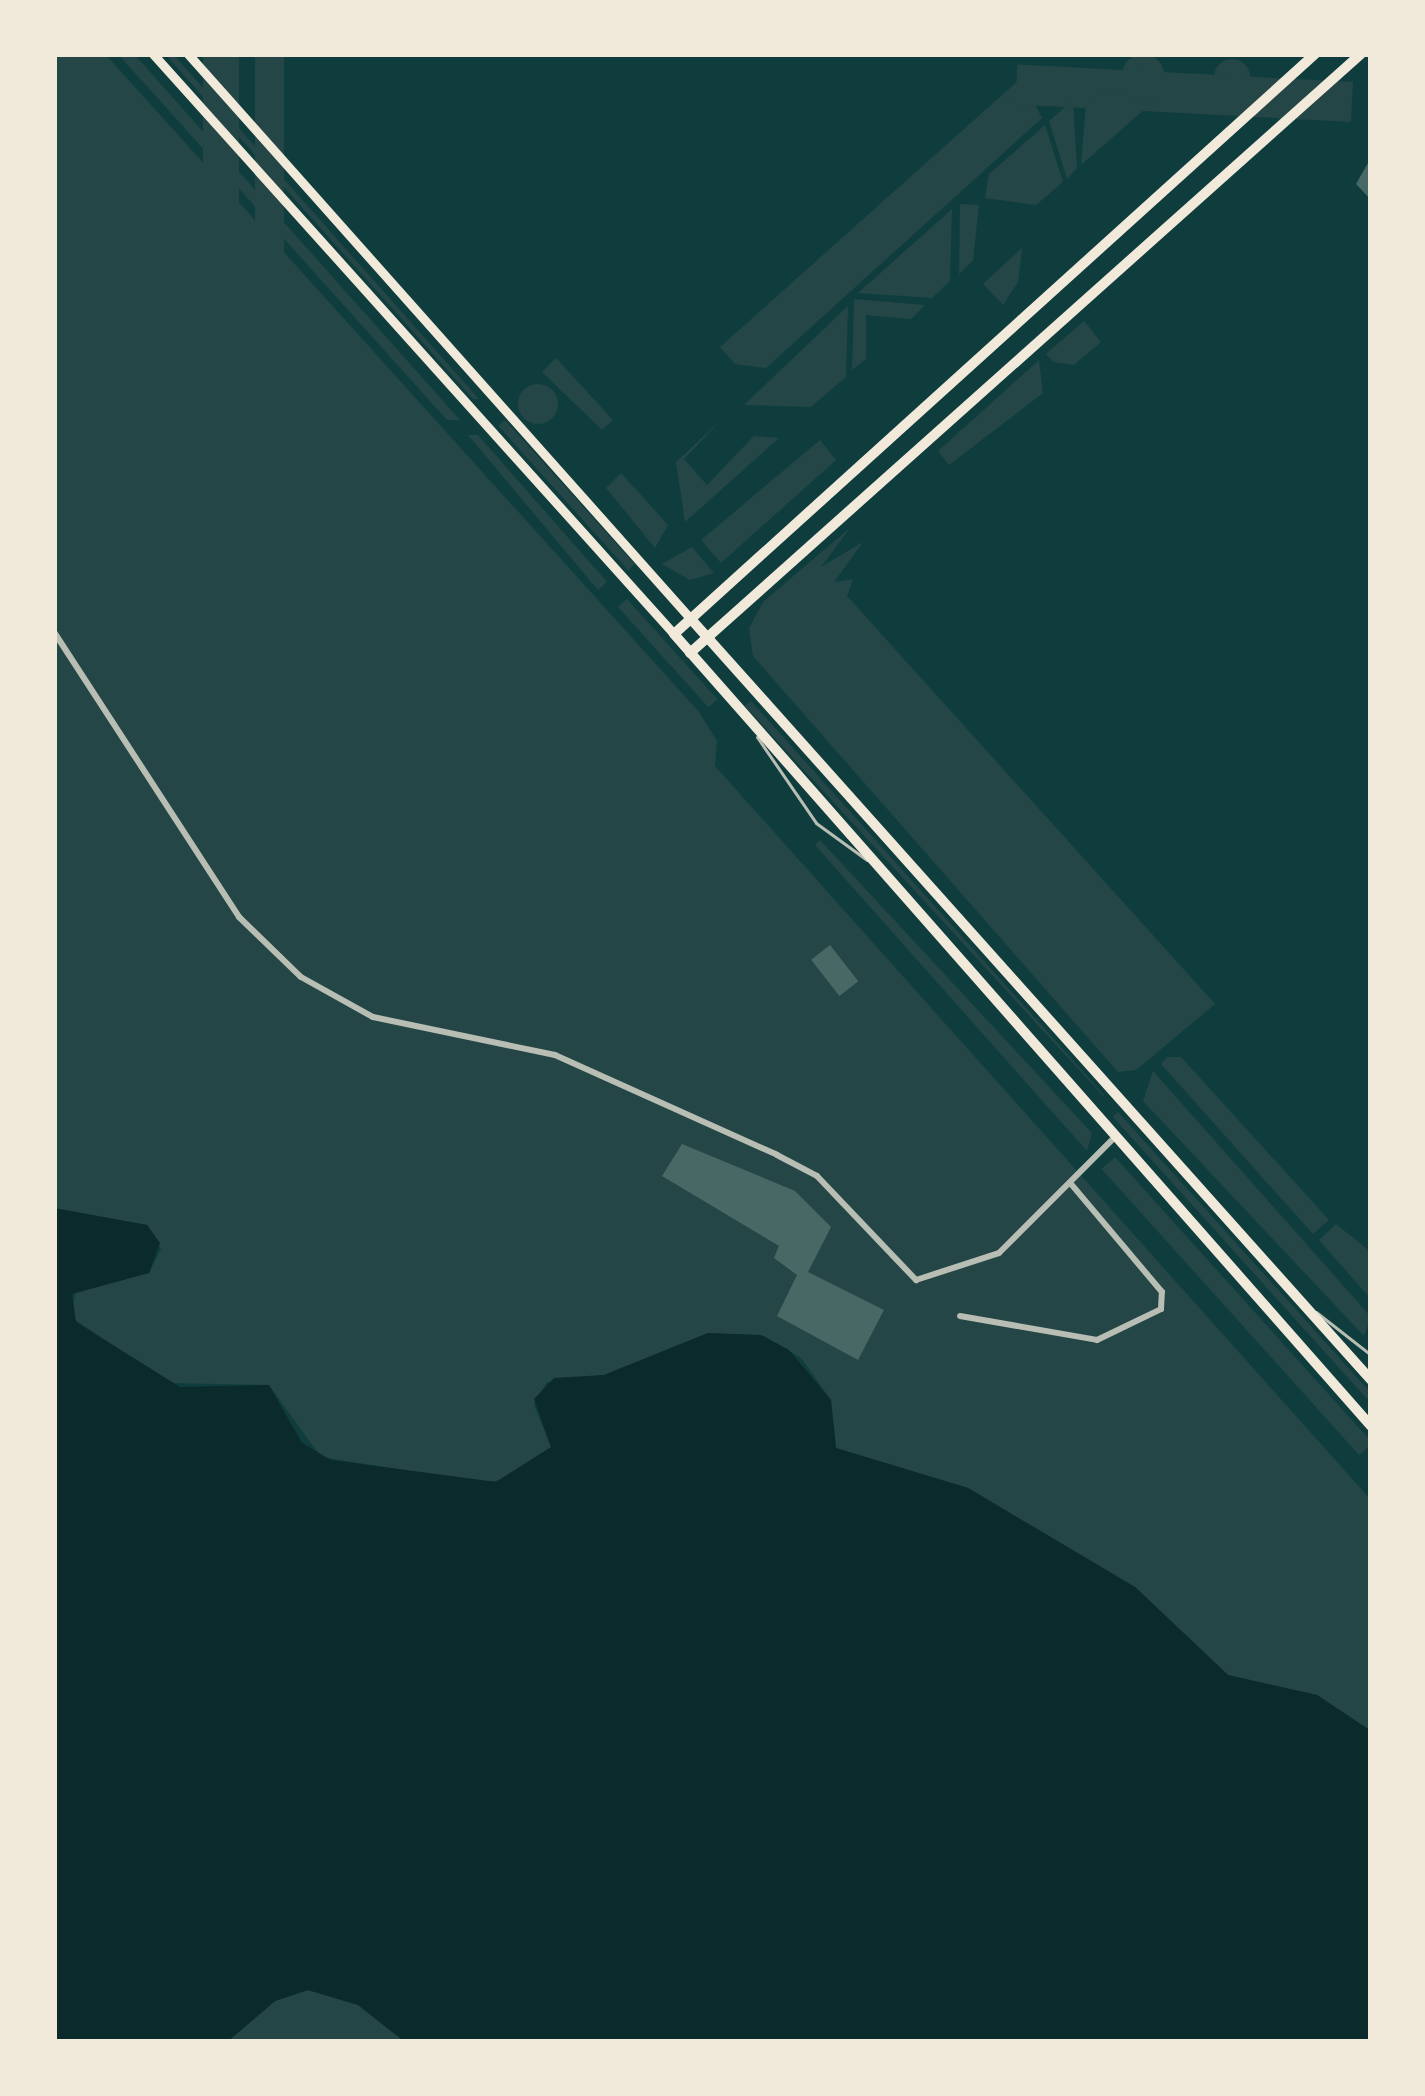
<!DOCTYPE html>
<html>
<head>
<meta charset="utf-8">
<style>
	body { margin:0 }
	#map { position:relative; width:1425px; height:2096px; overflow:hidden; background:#0f3d3e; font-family:"Exo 2",sans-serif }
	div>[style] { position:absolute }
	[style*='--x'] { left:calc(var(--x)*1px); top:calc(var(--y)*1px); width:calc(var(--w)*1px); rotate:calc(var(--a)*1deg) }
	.green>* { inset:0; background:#244646; transform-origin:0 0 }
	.round { border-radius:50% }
	.water>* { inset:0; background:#0a2a2b }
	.building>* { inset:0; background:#486865; transform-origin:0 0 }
	.service>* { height:3px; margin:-1.5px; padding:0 1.5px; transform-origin:1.5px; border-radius:1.5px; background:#b8beb3 }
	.minor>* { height:6px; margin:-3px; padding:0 3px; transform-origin:3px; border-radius:3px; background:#b8beb3 }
	.secondary>* { height:9px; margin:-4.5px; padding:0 4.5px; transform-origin:4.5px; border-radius:4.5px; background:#f1e9da }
	.primary>* { height:10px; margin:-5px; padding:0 5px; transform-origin:5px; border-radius:5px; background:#f1e9da }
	span { translate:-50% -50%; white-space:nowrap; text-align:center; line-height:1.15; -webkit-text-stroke:10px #f1e9da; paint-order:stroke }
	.frame { position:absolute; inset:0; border:57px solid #f1e9da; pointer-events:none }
</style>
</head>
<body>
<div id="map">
	<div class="green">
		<i style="clip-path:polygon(54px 54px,105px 54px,699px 712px,717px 741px,715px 766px,1371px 1500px,1371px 1731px,1317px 1695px,1228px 1675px,1135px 1587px,968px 1488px,836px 1448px,831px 1400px,801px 1358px,764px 1336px,708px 1333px,604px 1375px,547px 1382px,534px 1405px,551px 1447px,517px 1476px,486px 1483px,321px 1457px,269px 1385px,169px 1383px,71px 1317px,76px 1290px,149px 1273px,161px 1249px,147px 1225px,54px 1208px)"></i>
		<i style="clip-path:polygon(118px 54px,134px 54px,460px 420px,447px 420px)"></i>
		<i style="clip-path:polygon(165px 54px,173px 54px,479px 399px,473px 399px)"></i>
		<i style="left:203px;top:54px;width:36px;height:438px"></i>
		<i style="left:255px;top:54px;width:29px;height:416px"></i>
		<i class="round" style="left:1122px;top:54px;width:42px;height:42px"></i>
		<i class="round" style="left:1214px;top:59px;width:36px;height:36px"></i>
		<i style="clip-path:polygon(1021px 78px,1042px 118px,766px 368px,735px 364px,720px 347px)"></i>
		<i style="left:1353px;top:82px;width:40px;height:336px;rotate:93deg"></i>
		<i style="clip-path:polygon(1101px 91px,1154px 101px,1081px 165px,1086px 103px)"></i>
		<i style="clip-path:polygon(1073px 100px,1077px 168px,1067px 179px,1049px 121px)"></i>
		<i style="clip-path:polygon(1045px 125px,1063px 182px,1036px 205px,985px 198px,989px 174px)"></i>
		<i style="clip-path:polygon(960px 204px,979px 205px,973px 260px,959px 274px)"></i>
		<i style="clip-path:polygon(952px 209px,950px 281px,932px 298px,858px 293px)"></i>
		<i style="clip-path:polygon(1022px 248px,1018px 282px,1003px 305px,983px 284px)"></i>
		<i style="clip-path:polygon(854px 299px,925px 305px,911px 319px,866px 315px,866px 359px,852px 370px)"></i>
		<i style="clip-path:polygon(848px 306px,846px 377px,811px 407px,744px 405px)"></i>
		<i style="clip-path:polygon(1084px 321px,1101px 342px,1074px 365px,1053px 362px,1046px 354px)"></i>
		<i style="clip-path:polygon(556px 358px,613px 420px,602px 430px,542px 372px)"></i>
		<i style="clip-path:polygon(1039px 360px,1043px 393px,949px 465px,938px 451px)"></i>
		<i class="round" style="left:518px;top:384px;width:40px;height:40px"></i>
		<i style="clip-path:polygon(722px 419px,684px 459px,707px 485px,754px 436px,779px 438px,685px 522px,676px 462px)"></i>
		<i style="left:505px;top:420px;width:194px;height:9px;rotate:48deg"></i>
		<i style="clip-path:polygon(468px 435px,478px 435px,607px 582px,598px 590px)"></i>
		<i style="clip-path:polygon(820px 440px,836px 460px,721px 563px,701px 540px)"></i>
		<i style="clip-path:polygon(621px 473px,668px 525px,655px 548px,606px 488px)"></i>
		<i style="clip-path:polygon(850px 528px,821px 567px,863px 542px,834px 582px,853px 579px,847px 596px,1215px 1004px,1136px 1070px,1118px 1072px,753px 656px,749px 628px,763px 602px)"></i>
		<i style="clip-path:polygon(692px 547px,714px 573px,690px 580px,662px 564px)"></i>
		<i style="left:627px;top:599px;width:135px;height:12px;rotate:48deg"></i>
		<i style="clip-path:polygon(751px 701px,1104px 1095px,1104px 1097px,745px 706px)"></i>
		<i style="clip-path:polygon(820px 840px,1092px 1133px,1087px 1151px,815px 845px)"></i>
		<i style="clip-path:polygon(1167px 1057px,1181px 1057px,1329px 1220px,1313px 1234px,1161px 1064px)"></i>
		<i style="clip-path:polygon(1153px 1071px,1371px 1317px,1364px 1336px,1143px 1101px)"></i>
		<i style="left:1118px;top:1112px;width:380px;height:7px;rotate:48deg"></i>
		<i style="left:1115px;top:1157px;width:385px;height:18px;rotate:48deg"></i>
		<i style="clip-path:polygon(1336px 1224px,1371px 1252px,1371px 1299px,1319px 1240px)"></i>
		<i style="clip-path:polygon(308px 1990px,358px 2005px,405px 2042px,227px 2042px,275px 2001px)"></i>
	</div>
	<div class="water">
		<i style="clip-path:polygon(54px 1208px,147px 1225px,160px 1243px,149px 1273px,72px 1294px,76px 1322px,180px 1387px,269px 1385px,302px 1443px,331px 1460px,496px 1482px,551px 1447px,534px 1399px,554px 1378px,604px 1375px,708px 1333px,761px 1335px,789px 1350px,831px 1400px,836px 1448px,968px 1488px,1135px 1587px,1228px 1675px,1317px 1695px,1371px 1731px,1371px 2042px,405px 2042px,358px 2005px,308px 1990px,275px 2001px,227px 2042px,54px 2042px)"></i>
	</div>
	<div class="building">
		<i style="clip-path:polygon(1368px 163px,1371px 166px,1371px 200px,1356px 184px)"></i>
		<i style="left:830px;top:945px;width:46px;height:24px;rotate:52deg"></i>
		<i style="clip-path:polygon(682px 1144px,795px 1191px,831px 1227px,808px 1272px,884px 1310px,858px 1360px,777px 1316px,797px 1275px,774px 1258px,779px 1246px,662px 1176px)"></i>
	</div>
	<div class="service">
		<i style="--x:757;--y:737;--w:104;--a:55.5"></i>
		<i style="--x:816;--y:823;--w:63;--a:36"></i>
		<i style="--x:1316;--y:1312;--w:70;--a:38"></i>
	</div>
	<div class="minor">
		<i style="--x:54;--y:632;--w:340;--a:57"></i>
		<i style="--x:239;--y:917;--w:86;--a:44.1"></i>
		<i style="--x:301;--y:977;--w:82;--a:29.1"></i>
		<i style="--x:373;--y:1017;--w:186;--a:11.8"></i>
		<i style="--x:555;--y:1055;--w:243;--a:24.2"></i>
		<i style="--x:777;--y:1155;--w:45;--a:27.7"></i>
		<i style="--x:817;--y:1176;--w:144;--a:46.4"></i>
		<i style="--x:916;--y:1280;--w:87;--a:-18"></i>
		<i style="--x:999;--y:1253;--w:163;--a:-45"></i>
		<i style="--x:960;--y:1316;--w:139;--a:9.9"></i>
		<i style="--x:1097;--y:1340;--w:71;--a:-25.8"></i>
		<i style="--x:1161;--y:1309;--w:17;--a:-87"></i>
		<i style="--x:1162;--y:1292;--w:141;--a:-130.1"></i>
	</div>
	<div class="secondary">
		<i style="--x:153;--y:54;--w:780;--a:48.07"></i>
		<i style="--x:188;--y:54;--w:755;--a:48.33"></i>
	</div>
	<div class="primary">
		<i style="--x:1315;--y:54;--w:864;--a:137.86"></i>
		<i style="--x:674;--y:634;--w:1055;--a:48.65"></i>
		<i style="--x:690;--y:618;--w:1022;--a:48.21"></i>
		<i style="--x:690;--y:653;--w:899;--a:-41.76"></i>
	</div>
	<div class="frame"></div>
</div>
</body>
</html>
